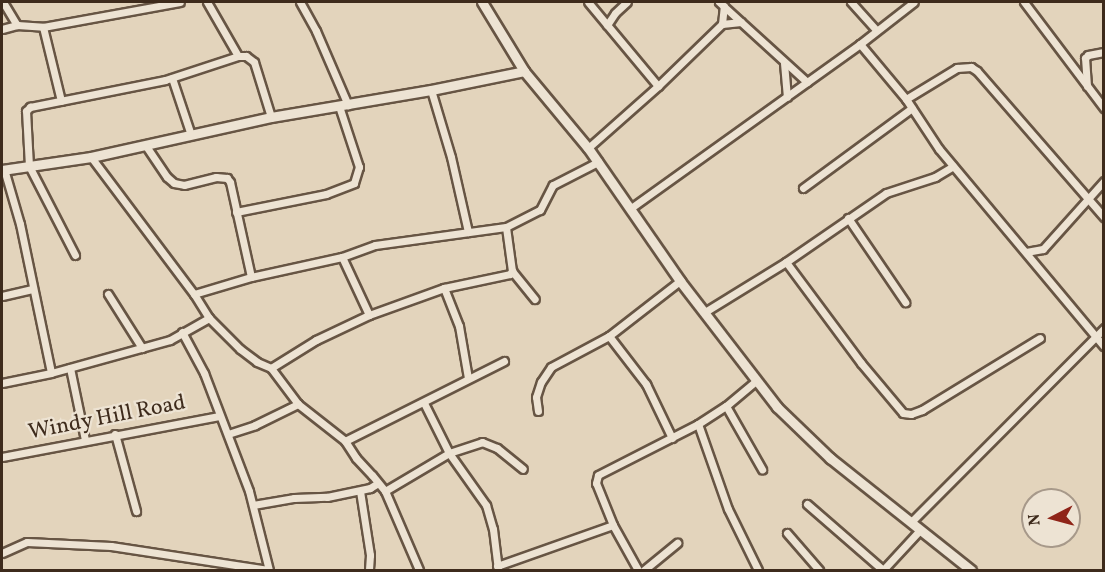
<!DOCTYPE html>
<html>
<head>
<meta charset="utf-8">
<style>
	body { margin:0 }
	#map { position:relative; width:1105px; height:572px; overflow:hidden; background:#e3d4bc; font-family:Vollkorn,serif }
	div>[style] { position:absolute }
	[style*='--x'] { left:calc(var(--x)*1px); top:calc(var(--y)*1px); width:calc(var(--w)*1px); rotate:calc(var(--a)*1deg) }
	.roads { filter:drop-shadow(2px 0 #675544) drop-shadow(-2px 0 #675544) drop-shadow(0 2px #675544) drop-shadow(0 -2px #675544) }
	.minor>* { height:7px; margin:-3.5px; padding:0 3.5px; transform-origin:3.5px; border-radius:3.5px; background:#ede3d3 }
	.tertiary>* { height:9px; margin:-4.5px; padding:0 4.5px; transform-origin:4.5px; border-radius:4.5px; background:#ede3d3 }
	span { translate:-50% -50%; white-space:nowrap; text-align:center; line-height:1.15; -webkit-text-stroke:4.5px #ede3d3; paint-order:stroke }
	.street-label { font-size:22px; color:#3e2b1c }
	.frame { position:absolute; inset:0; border:3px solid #3e2b1c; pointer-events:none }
	.north { position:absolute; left:1021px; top:488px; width:60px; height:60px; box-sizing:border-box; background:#ede3d3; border:2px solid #a7998a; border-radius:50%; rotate:264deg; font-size:16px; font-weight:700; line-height:24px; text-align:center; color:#3e2b1c }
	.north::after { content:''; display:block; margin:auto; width:21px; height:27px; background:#8f2418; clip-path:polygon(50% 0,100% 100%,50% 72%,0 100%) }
</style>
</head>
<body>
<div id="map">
	<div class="roads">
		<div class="minor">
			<i style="--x:3;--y:2;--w:27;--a:59"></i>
			<i style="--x:207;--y:2;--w:62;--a:60.1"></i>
			<i style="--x:238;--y:56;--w:8;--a:0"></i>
			<i style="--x:246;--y:56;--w:10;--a:37"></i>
			<i style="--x:254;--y:62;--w:58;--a:72.8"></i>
			<i style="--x:300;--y:2;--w:33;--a:61"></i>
			<i style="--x:316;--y:31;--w:81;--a:66.6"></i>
			<i style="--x:719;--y:2;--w:119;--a:42.3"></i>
			<i style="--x:851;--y:2;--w:38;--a:48"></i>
			<i style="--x:1024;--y:2;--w:133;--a:53"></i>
			<i style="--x:722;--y:24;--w:18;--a:-84"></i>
			<i style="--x:607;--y:25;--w:14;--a:-56"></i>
			<i style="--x:615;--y:13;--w:16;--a:-43"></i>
			<i style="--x:43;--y:27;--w:76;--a:76.3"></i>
			<i style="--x:2;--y:29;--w:16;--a:-15"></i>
			<i style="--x:17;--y:25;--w:26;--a:4"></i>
			<i style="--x:43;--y:27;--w:139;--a:-10.3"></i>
			<i style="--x:860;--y:44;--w:72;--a:50.1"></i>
			<i style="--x:906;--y:99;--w:60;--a:56.6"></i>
			<i style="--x:939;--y:149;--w:257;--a:50.1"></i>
			<i style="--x:784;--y:63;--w:34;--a:85"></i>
			<i style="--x:172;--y:78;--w:60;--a:71.6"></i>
			<i style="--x:658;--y:86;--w:89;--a:-44.1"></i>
			<i style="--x:722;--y:24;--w:19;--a:-6"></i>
			<i style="--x:1087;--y:86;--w:28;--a:-94"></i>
			<i style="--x:1085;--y:58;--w:4;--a:-45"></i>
			<i style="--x:1088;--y:55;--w:16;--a:-11"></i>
			<i style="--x:431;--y:90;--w:70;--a:73.4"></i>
			<i style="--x:451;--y:157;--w:77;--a:77.2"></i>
			<i style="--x:906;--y:99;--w:60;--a:-31.3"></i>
			<i style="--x:957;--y:68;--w:14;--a:-4"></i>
			<i style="--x:971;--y:67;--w:7;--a:34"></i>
			<i style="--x:977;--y:71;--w:194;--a:49"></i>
			<i style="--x:146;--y:146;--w:37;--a:56"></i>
			<i style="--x:167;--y:177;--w:9;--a:41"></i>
			<i style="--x:174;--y:183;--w:10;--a:11"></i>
			<i style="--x:184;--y:185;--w:33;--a:-14"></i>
			<i style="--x:216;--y:177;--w:11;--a:5"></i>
			<i style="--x:227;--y:178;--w:5;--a:53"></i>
			<i style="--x:230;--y:182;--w:97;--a:77.5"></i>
			<i style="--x:588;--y:148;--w:94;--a:-41.5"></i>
			<i style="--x:658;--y:86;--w:109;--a:-129.8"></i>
			<i style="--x:91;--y:157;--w:171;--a:53.1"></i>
			<i style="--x:194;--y:294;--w:28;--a:58"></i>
			<i style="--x:209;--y:318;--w:44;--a:45"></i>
			<i style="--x:240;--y:349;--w:21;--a:37"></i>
			<i style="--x:257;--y:362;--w:15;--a:23"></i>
			<i style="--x:271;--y:368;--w:45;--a:53.1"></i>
			<i style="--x:298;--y:404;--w:60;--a:38.2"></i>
			<i style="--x:345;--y:441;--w:20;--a:57"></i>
			<i style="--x:356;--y:458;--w:23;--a:47"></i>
			<i style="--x:372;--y:475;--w:21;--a:51"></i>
			<i style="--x:385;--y:491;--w:86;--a:66.7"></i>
			<i style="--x:4;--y:169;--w:57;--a:73.8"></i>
			<i style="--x:20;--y:224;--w:152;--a:78.2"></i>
			<i style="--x:803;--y:188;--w:135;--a:-36.3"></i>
			<i style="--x:631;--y:208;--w:282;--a:-35.6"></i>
			<i style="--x:860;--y:44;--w:68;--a:-37.9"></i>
			<i style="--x:236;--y:212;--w:92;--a:-11.3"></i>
			<i style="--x:326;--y:194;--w:30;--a:-21"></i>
			<i style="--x:354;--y:183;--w:17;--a:-73"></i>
			<i style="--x:359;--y:167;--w:64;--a:-108.2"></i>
			<i style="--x:848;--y:218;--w:102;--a:55.8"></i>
			<i style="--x:1026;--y:252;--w:17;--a:-10"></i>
			<i style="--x:1043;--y:249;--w:91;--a:-48.1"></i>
			<i style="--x:75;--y:255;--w:100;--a:-117.3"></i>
			<i style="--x:29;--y:166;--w:55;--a:-93.1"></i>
			<i style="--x:26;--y:111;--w:6;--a:-45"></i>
			<i style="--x:30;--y:107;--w:138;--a:-11.3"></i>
			<i style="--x:165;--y:80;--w:77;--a:-18.2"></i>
			<i style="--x:342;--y:257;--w:64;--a:65"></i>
			<i style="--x:786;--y:262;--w:126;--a:53.4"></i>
			<i style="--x:861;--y:363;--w:65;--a:50"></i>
			<i style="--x:903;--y:413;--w:8;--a:7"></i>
			<i style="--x:911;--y:414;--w:12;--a:-20"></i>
			<i style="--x:922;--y:410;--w:138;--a:-31.4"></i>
			<i style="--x:512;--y:271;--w:36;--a:51"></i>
			<i style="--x:444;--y:288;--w:41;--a:68.5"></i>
			<i style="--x:459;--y:326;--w:53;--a:80.2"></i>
			<i style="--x:108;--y:294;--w:64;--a:57.8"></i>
			<i style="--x:194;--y:294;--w:59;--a:-16.6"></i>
			<i style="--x:251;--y:277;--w:93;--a:-12.4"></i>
			<i style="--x:342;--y:257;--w:35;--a:-20"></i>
			<i style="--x:375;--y:245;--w:132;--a:-7.8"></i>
			<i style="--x:506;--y:227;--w:38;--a:-27"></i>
			<i style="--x:540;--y:210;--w:28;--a:-63"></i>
			<i style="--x:553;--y:185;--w:51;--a:-27.1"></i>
			<i style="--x:2;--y:296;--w:31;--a:-13"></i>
			<i style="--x:705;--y:312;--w:95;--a:-31.7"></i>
			<i style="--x:786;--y:262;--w:121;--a:-34.6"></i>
			<i style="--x:886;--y:193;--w:52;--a:-18.1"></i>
			<i style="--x:935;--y:177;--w:21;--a:-31"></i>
			<i style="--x:182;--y:332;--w:47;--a:61.8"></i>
			<i style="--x:204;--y:373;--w:126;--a:69.1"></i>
			<i style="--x:249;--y:491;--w:81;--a:75.8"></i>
			<i style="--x:609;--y:336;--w:61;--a:52.4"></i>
			<i style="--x:646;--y:384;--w:60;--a:64.3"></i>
			<i style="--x:70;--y:368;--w:74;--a:78.2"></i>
			<i style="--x:271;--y:368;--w:53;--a:-31.9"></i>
			<i style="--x:316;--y:340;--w:59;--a:-25.3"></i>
			<i style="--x:369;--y:315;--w:80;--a:-19.8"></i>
			<i style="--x:444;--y:288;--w:67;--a:-12"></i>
			<i style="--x:510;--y:274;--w:4;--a:-56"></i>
			<i style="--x:512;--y:271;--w:44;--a:-97.8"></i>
			<i style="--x:2;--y:383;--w:50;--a:-11.5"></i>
			<i style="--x:51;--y:373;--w:123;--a:-15.5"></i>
			<i style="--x:170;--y:340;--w:45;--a:-29.4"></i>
			<i style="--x:424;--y:403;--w:56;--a:63.4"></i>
			<i style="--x:449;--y:453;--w:64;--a:54.6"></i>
			<i style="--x:486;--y:505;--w:25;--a:74"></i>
			<i style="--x:493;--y:529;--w:41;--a:83"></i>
			<i style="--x:726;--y:406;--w:73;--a:60.3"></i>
			<i style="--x:538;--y:411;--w:14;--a:-98"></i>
			<i style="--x:536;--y:397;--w:16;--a:-72"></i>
			<i style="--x:541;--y:382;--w:18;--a:-56"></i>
			<i style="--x:551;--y:367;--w:66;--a:-28.1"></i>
			<i style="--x:609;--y:336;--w:90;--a:-37.8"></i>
			<i style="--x:698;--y:424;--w:90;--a:70.6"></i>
			<i style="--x:728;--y:509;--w:68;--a:63.8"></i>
			<i style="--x:115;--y:434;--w:80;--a:74.7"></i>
			<i style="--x:228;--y:434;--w:28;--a:-18"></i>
			<i style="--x:255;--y:425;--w:48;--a:-26"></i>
			<i style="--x:345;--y:441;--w:178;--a:-26.7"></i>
			<i style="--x:2;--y:457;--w:221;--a:-10.7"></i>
			<i style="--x:360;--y:491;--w:65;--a:81.1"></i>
			<i style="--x:370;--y:555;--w:15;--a:94"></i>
			<i style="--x:385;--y:491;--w:74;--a:-30.7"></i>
			<i style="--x:449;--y:453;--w:35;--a:-18"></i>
			<i style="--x:482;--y:442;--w:16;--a:22"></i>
			<i style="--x:497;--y:448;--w:33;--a:39"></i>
			<i style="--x:807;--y:504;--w:101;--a:41"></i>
			<i style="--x:253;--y:505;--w:42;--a:-9.7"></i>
			<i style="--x:294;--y:498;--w:33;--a:-2"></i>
			<i style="--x:327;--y:497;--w:44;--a:-11.8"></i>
			<i style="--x:370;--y:488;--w:9;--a:-32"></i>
			<i style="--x:911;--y:522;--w:274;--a:-45.1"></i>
			<i style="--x:787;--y:533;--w:49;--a:49.1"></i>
			<i style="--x:2;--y:553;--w:27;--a:-24"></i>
			<i style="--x:27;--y:542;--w:84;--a:2.7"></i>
			<i style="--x:111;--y:546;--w:159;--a:8.7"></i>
			<i style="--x:497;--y:566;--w:123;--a:-19.5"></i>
			<i style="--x:638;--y:570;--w:51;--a:-119.1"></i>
			<i style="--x:613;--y:525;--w:45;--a:-112"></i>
			<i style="--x:596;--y:483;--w:8;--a:-76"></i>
			<i style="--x:598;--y:475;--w:112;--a:-27"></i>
			<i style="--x:698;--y:424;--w:33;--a:-33"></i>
			<i style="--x:726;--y:406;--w:38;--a:-40"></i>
			<i style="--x:644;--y:570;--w:43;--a:-39.3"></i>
			<i style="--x:883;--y:570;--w:53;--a:-47.3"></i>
		</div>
		<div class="tertiary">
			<i style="--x:482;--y:2;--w:81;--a:58.7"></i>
			<i style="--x:2;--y:170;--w:90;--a:-8.3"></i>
			<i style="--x:91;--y:157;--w:184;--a:-12.5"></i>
			<i style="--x:271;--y:117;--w:162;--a:-9.6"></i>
			<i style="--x:431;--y:90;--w:95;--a:-11.5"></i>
			<i style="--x:524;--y:71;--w:100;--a:50.3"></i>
			<i style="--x:588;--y:148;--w:162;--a:55.3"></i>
			<i style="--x:680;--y:281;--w:159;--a:52.4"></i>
			<i style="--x:777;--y:407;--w:74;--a:43.9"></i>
			<i style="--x:830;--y:458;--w:180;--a:38.5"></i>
		</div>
	</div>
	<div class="street-label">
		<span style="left:107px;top:418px;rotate:-11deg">Windy Hill Road</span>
	</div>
	<div class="frame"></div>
	<div class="north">N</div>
</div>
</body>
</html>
